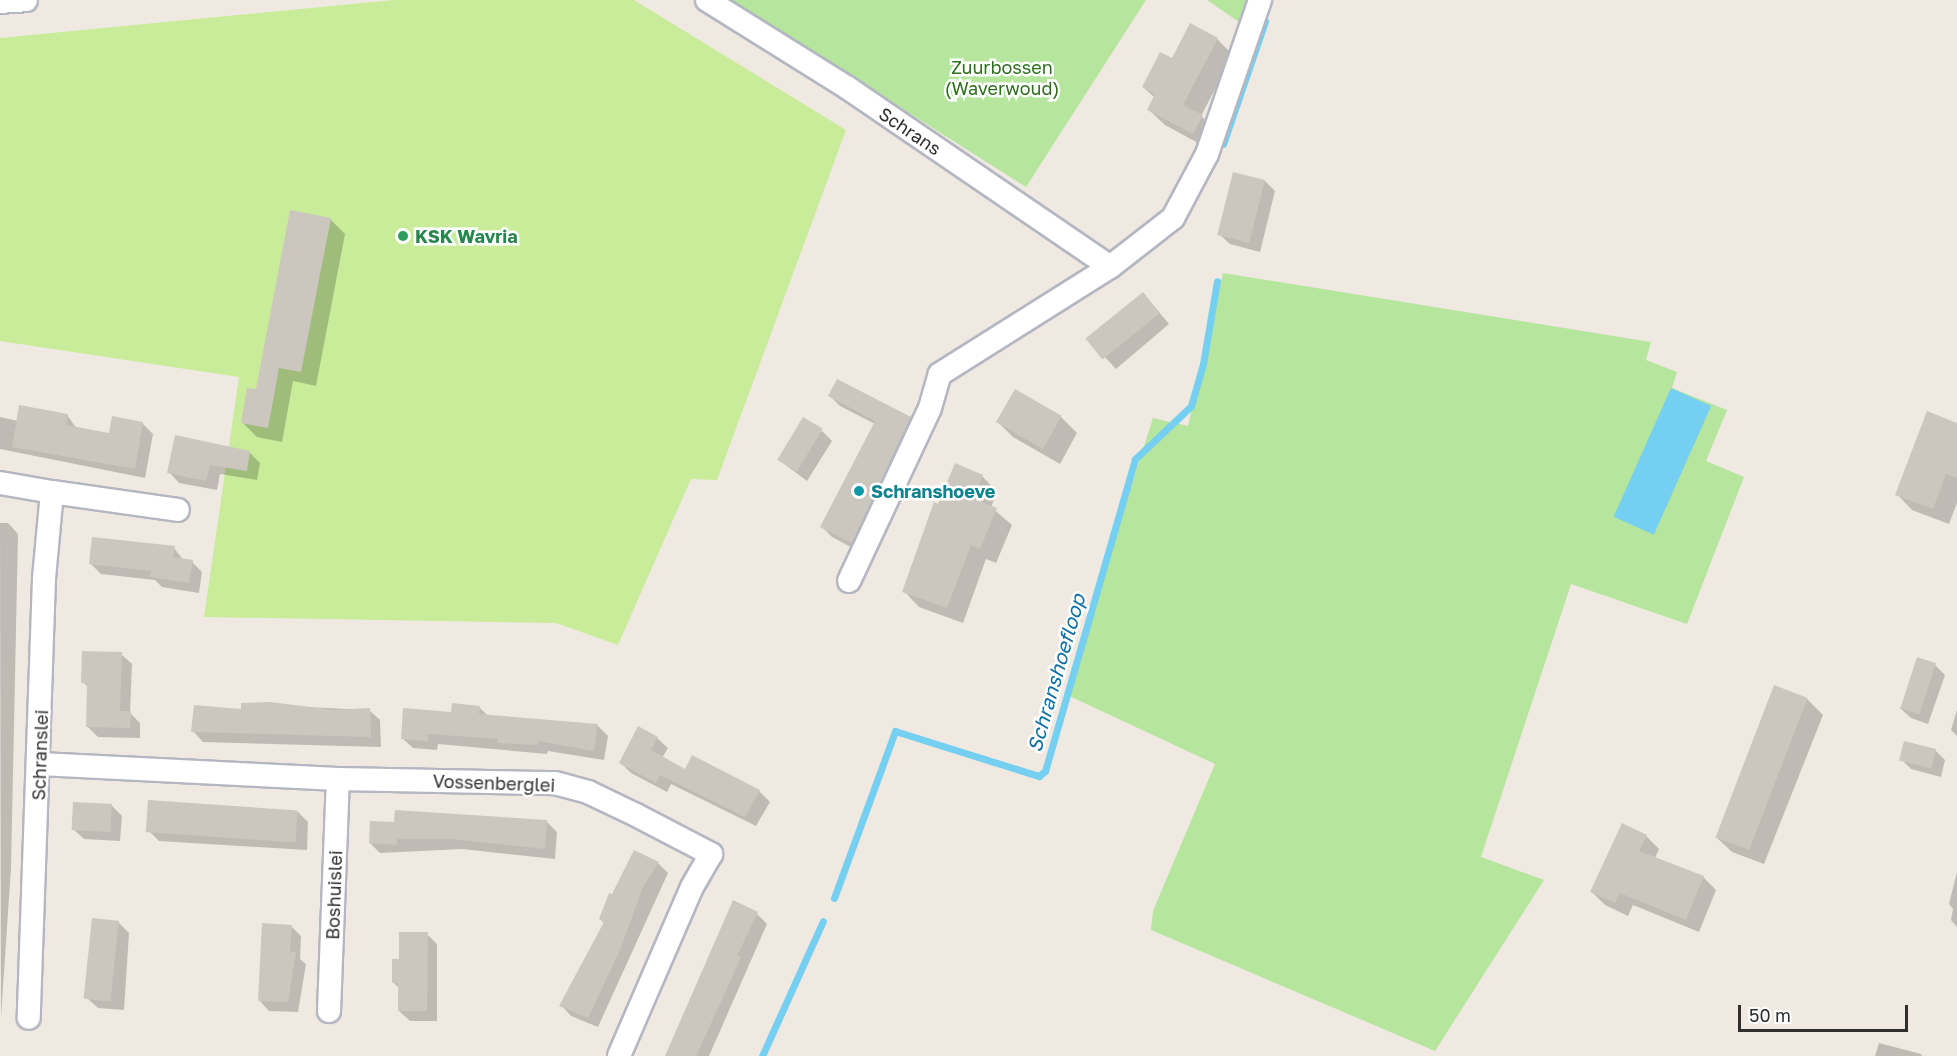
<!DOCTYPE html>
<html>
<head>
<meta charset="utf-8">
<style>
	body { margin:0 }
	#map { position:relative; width:1957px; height:1056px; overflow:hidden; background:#efe9e1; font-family:"Golos Text",sans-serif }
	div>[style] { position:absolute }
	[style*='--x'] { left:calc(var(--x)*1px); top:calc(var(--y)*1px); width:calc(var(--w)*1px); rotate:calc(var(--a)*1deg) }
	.green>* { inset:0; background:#b6e59e }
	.pitch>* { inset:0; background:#c9ec9a }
	.water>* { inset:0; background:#75cff0; transform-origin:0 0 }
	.shadow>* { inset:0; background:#0003 }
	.stream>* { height:7px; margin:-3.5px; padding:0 3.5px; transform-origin:3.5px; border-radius:3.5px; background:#75cff0 }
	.building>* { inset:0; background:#cbc7bf; transform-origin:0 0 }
	.roads { filter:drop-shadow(2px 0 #b4b7c1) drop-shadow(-2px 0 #b4b7c1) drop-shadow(0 2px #b4b7c1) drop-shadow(0 -2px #b4b7c1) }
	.minor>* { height:22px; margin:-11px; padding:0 11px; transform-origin:11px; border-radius:11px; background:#fff }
	.dots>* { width:16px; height:16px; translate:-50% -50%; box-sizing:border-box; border:3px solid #fff; border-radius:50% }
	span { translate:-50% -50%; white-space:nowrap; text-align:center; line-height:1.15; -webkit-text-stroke:5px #fff; paint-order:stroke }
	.park-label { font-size:18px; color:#2c6e1b }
	.street-label { font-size:18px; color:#2e2e2e }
	.leisure-label { font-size:18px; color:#27864d; font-weight:700 }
	.left { translate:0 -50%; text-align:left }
	.culture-label { font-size:18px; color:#0d838f; font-weight:700 }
	.water-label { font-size:20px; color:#0d6fa3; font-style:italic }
	.scale { position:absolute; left:1738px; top:1005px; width:170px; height:27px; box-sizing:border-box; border:3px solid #2e2e2e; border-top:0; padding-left:8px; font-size:18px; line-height:21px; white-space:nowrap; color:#2e2e2e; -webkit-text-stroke:4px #fff; paint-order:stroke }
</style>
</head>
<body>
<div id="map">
	<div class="green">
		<i style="clip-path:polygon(731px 0,1146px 0,1026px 187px)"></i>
		<i style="clip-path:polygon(1207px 0,1247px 0,1239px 22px)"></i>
		<i style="clip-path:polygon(1223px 273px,1651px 342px,1646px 360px,1677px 372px,1672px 388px,1727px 410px,1706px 461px,1744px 477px,1687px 624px,1571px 584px,1481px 857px,1544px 880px,1435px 1051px,1151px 930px,1153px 911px,1215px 764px,1065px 694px,1153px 418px,1188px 426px)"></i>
	</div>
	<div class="pitch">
		<i style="clip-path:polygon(394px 0,634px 0,846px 130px,717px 480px,691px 479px,618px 645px,556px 623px,204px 617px,239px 377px,0 341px,0 38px)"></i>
	</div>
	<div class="water">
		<i style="left:1671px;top:388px;width:44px;height:141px;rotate:24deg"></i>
	</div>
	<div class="shadow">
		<i style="clip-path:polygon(1190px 25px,1217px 39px,1233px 55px,1201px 116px,1218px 132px,1209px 149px,1165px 125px,1149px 110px,1155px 98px,1143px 87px,1172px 60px)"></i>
		<i style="clip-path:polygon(1265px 181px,1275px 191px,1260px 252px,1230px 244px,1219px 234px)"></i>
		<i style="clip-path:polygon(330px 219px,345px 234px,316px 386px,293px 381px,282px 442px,257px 437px,242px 422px)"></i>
		<i style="clip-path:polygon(1153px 305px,1169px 324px,1116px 369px,1089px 340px)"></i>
		<i style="clip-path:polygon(830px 396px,910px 419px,920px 429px,862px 553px,832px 537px,822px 527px,875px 424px,840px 406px)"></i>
		<i style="clip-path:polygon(67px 415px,77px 429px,110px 434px,142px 423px,153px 434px,145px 478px,0 449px,0 417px,18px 421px)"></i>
		<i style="clip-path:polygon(1061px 417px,1077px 433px,1060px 464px,1013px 437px,998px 422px)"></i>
		<i style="clip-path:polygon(1957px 424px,1957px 503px,1949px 524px,1912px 510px,1897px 494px)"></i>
		<i style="clip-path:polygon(822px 431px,832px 441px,807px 481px,779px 460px)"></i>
		<i style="clip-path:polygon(249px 452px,260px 463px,257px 480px,220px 474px,217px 490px,179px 483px,169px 472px)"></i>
		<i style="clip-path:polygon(982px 476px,997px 492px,991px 507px,1012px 525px,996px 563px,986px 559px,963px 623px,919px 607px,904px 591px,939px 506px)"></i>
		<i style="clip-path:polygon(0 523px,8px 523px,18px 534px,11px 868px,1px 1017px)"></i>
		<i style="clip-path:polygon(174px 548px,184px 561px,192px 562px,202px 572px,199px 593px,162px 587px,155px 580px,101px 574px,90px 563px)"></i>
		<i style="clip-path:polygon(121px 654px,132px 664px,130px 713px,140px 723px,140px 738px,98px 737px,87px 726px,89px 688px,83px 682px)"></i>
		<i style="clip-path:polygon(1935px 665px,1945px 675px,1928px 724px,1911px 718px,1900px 708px)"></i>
		<i style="clip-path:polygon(1807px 699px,1823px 715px,1764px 864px,1732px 852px,1716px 837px)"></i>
		<i style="clip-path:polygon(243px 704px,369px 710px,380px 720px,381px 747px,203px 742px,193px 731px,243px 711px)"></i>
		<i style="clip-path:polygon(479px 707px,488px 716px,598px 726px,608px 736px,604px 760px,548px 751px,547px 754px,438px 744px,437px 750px,413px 748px,402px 738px)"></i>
		<i style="clip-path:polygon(1957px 710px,1957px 736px,1951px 730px)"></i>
		<i style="clip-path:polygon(657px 738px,668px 748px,662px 758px,686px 771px,759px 791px,770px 802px,756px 826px,671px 784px,667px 792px,631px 773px,621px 763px)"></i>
		<i style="clip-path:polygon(1935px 750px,1945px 760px,1941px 777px,1911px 769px,1901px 759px)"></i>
		<i style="clip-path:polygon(111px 805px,122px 816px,120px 841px,84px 839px,73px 829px)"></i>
		<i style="clip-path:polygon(298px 812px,308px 822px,307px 850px,159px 841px,149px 831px)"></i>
		<i style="clip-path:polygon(546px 821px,557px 832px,555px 859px,462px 849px,380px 853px,370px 843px,372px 823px)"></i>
		<i style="clip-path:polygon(1646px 836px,1659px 849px,1655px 858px,1703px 877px,1716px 890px,1699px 932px,1633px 905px,1628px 916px,1605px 905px,1592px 892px)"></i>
		<i style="clip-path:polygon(658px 863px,668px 873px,598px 1027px,571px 1016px,561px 1005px,605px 924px,600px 919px,613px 896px)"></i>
		<i style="clip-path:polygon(1957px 872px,1957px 927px,1951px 920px,1953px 909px,1949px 904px)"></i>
		<i style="clip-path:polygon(757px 914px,767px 924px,709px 1056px,669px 1056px)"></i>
		<i style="clip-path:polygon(118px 922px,129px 933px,124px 1010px,98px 1008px,87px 998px)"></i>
		<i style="clip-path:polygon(291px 926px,301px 936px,300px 959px,306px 964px,298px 1012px,269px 1011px,259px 1000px)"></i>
		<i style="clip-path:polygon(427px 934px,437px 944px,437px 1021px,410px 1021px,399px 1011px,399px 988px,393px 982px,400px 961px)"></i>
		<i style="clip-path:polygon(1879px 1043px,1921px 1054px,1922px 1056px,1875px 1056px)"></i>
	</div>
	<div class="stream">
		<i style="--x:1223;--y:144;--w:130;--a:-71.1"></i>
		<i style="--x:834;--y:898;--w:178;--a:-69.9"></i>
		<i style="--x:895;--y:731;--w:151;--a:17.4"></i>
		<i style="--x:1039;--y:776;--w:8;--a:-40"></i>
		<i style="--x:1045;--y:771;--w:325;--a:-73.9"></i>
		<i style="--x:1135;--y:459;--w:77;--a:-43.4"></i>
		<i style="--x:1191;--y:406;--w:44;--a:-74.1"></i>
		<i style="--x:1203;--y:364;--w:84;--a:-80.4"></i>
		<i style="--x:762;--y:1056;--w:148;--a:-65.7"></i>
	</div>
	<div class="building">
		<i style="clip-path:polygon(1190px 23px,1218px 38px,1183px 105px,1203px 115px,1193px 134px,1147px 110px,1155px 94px,1142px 87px,1160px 52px,1172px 58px)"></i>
		<i style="left:1233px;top:172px;width:33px;height:65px;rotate:14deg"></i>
		<i style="clip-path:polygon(290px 210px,331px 218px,301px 372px,279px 368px,268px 428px,241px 423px,247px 388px,256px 389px)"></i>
		<i style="left:1143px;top:292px;width:27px;height:74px;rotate:51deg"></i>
		<i style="clip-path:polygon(837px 379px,911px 417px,852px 543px,820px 527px,875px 421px,828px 396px)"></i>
		<i style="left:1015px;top:389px;width:54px;height:38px;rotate:30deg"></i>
		<i style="clip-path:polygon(19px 405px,68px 414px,66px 425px,109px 433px,112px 416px,143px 422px,135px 469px,12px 447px)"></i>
		<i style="clip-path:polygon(1927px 411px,1957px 423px,1957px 478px,1946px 474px,1933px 509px,1895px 495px)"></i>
		<i style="left:803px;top:417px;width:23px;height:50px;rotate:31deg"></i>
		<i style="clip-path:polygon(175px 435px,250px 451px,247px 471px,210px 465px,206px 481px,167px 473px)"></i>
		<i style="clip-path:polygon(955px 463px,983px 475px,973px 498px,997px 508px,980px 549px,971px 545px,947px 608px,902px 592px,934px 502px,938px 504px)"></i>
		<i style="clip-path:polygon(92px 537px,175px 546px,173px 557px,193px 560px,189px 583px,150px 577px,151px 571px,89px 564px)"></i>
		<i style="clip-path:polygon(82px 651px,122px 652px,120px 711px,131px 711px,130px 728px,86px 727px,87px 683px,81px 683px)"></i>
		<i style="left:1917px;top:657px;width:20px;height:54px;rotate:18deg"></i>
		<i style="left:1774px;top:685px;width:36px;height:163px;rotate:21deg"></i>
		<i style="clip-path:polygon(270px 702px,334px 710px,370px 708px,371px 737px,191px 732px,194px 705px,241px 709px,241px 703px)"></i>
		<i style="clip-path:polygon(452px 703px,480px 706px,479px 714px,598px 724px,594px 751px,538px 741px,538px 745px,497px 743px,498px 739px,428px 734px,428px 741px,401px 739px,403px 708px,451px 712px)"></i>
		<i style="clip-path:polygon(638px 726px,658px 737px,651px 750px,685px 769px,692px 755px,760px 790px,745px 817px,660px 775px,656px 783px,619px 763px)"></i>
		<i style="left:1904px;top:741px;width:33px;height:20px;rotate:14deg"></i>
		<i style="left:148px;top:800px;width:150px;height:32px;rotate:4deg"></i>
		<i style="left:73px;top:802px;width:39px;height:28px;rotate:3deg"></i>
		<i style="clip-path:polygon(395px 810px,547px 820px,545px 849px,451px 839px,397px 839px,397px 845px,369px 843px,370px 821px,394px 822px)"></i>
		<i style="clip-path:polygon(1622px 823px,1647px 835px,1639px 851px,1704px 876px,1686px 920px,1620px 893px,1615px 903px,1590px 892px)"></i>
		<i style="clip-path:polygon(634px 850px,659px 862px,643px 887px,620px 950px,588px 1018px,559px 1006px,604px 922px,599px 919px,609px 893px,612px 894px)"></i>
		<i style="clip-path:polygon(733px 900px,758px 912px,737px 956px,741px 957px,730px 982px,696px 1056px,665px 1056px)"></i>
		<i style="left:92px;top:918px;width:27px;height:81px;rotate:6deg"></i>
		<i style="clip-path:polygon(262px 923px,292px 925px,290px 952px,296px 952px,288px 1002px,258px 1001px)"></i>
		<i style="clip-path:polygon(399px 932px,428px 932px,427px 1011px,398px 1011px,398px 983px,392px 983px,392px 959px,399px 959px)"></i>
	</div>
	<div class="roads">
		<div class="minor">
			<i style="--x:707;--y:0;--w:166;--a:32"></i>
			<i style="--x:848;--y:88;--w:317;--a:34.3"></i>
			<i style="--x:0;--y:2;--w:26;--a:-4"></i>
			<i style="--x:0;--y:483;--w:53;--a:9.8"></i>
			<i style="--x:52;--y:492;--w:87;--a:95.3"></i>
			<i style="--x:44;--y:579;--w:439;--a:92"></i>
			<i style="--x:52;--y:492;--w:127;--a:8.1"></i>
			<i style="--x:849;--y:581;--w:191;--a:-64.9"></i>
			<i style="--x:930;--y:408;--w:35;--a:-74"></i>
			<i style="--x:940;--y:374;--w:201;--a:-32.2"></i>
			<i style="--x:1110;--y:267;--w:80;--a:-37.9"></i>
			<i style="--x:1173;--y:218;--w:72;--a:-62"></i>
			<i style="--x:1207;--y:154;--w:163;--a:-71"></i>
			<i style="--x:40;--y:764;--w:298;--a:2.9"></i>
			<i style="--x:338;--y:779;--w:217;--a:1.1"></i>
			<i style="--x:555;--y:783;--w:34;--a:15"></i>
			<i style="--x:588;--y:792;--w:53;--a:25.6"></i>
			<i style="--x:636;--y:815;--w:85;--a:27.5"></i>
			<i style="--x:711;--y:854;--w:38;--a:120"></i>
			<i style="--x:692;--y:887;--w:184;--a:113.4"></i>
			<i style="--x:329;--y:1011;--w:232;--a:-87.8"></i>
		</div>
	</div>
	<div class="dots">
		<i style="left:403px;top:236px;background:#2e9e5b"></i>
		<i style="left:859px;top:491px;background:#0f9aa8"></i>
	</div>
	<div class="park-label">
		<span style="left:1002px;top:78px">Zuurbossen<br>(Waverwoud)</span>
	</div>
	<div class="street-label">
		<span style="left:910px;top:131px;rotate:34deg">Schrans</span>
		<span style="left:40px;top:755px;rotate:-88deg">Schranslei</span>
		<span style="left:494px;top:783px;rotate:2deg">Vossenberglei</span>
		<span style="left:334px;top:895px;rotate:-88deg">Boshuislei</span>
	</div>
	<div class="leisure-label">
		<span class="left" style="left:415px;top:236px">KSK Wavria</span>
	</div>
	<div class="culture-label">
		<span class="left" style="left:871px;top:491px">Schranshoeve</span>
	</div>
	<div class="water-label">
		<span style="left:1056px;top:673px;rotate:-74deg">Schranshoefloop</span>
	</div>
	<div class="scale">50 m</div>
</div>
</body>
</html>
